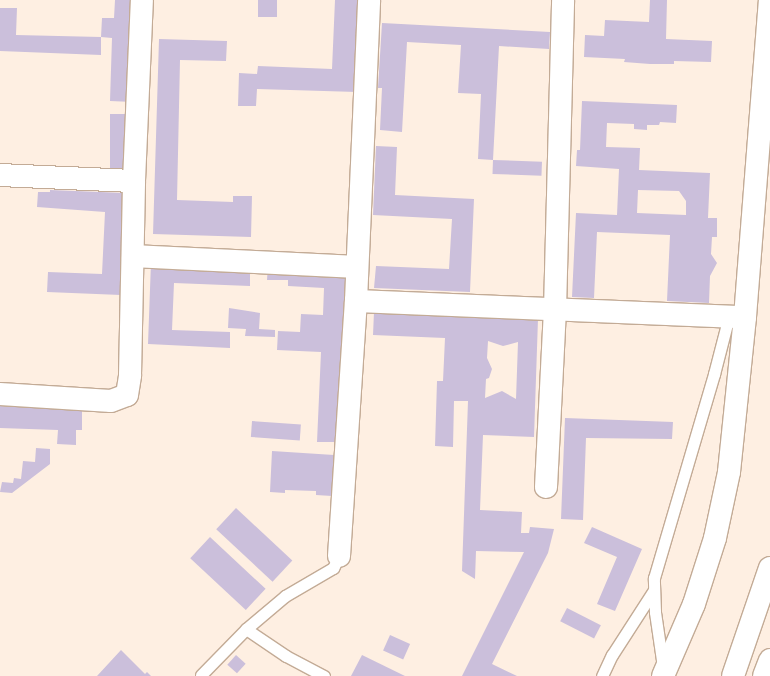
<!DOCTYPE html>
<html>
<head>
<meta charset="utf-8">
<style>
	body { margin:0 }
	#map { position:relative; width:770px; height:676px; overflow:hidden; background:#feefe2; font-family:"Archivo Narrow",sans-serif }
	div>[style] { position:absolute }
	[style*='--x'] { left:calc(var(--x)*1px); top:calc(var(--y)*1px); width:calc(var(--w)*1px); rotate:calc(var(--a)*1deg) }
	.building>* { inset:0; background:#cbbfdb; transform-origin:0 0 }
	.roads { filter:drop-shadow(1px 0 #c3ab96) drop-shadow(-1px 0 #c3ab96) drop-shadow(0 1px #c3ab96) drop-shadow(0 -1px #c3ab96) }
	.lane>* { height:11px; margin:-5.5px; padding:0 5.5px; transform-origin:5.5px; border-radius:5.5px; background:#fff }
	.street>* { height:22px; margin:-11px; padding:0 11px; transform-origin:11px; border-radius:11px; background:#fff }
	.secondary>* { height:22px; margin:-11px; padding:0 11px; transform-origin:11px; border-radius:11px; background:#fff }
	span { translate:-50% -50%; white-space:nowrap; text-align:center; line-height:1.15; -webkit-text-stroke:4px #feefe2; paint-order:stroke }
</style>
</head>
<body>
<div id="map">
	<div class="building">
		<i style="clip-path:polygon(115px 0,136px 0,133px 102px,110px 101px,112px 38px,101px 37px,102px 18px,114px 18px)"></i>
		<i style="left:258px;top:0;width:19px;height:17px"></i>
		<i style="clip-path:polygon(335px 0,360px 0,357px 92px,257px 89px,256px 106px,238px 106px,239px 73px,257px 74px,258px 66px,332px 69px)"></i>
		<i style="clip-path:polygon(650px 0,667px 0,666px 39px,712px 41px,711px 62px,674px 61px,674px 64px,650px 64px,624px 62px,625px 59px,584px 57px,585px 35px,604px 36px,605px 20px,649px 22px)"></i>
		<i style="clip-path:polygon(0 8px,17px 8px,16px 35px,101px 37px,101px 55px,0 51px)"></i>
		<i style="clip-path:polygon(382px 23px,550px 32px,549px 49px,499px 46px,493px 160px,478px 159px,481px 94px,458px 93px,461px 45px,407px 42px,402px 132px,380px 130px,382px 88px,378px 88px)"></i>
		<i style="clip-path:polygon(159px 39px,227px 41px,226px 61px,180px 60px,177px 200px,233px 202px,233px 196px,252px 196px,251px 237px,153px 234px)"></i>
		<i style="clip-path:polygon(evenodd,582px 101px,677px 105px,676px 123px,660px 122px,659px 125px,647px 125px,647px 130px,634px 129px,634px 124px,607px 123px,606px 147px,640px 148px,639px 170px,710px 173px,708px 218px,717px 218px,717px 237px,712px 237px,711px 254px,717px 263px,710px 276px,709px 303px,667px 301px,670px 235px,597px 232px,594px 298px,572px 297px,576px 213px,617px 215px,619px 169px,576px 166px,577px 150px,580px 150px,582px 101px,638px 190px,679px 191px,686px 201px,686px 215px,637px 213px,638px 190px)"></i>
		<i style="left:110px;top:114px;width:21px;height:54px"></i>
		<i style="clip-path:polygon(376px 146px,397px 147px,395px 195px,474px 199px,470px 292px,374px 288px,376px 266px,449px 269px,452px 219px,373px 215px)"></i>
		<i style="left:493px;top:160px;width:49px;height:14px;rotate:2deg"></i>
		<i style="clip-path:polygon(50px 190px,125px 193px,121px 295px,47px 292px,48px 272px,102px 274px,105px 212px,37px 207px,38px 192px,50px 192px)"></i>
		<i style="clip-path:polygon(151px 262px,250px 266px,250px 286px,174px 283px,172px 330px,230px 332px,230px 348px,148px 344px)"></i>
		<i style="clip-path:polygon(268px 265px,346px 267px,339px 442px,317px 442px,321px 352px,277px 350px,278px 331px,300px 332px,301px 314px,323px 315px,324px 288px,288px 286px,288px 280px,267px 280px)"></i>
		<i style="clip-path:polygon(229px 308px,260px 313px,259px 329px,275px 330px,275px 337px,245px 336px,246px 329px,228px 328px)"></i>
		<i style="clip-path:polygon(evenodd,374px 312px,538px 319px,534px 437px,483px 435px,480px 510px,522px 512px,521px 533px,529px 533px,530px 527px,554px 529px,548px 553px,492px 664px,517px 676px,462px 676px,524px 552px,476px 551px,475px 579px,462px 571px,468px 401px,454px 401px,453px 447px,435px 446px,437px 381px,443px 381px,445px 338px,373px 335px,374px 312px,488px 341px,503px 346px,518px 342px,516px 399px,502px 391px,485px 398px,486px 379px,489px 378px,492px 369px,487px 358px,488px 341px)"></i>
		<i style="clip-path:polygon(0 406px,82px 410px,82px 430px,76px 430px,76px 445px,57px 444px,58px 430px,0 428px)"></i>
		<i style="clip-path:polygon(565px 418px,673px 422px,672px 439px,586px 438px,583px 520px,561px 519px)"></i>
		<i style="left:252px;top:421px;width:49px;height:16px;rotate:4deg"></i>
		<i style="clip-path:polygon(36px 448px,50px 449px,50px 464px,12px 493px,0 492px,2px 482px,13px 483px,14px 478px,21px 479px,23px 461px,35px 462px)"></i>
		<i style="clip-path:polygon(272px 451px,334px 455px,332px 496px,316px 495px,316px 491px,285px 490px,285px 493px,270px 492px)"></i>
		<i style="left:236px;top:508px;width:77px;height:29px;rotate:43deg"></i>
		<i style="clip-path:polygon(592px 527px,642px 549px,615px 611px,597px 604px,617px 557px,584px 543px)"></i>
		<i style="left:210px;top:537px;width:76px;height:29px;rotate:43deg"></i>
		<i style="left:567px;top:608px;width:38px;height:15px;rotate:27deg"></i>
		<i style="left:390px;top:635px;width:22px;height:17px;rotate:24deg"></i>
		<i style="clip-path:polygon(121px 650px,145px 674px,147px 672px,151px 676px,97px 676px)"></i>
		<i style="left:236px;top:655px;width:13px;height:13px;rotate:42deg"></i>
		<i style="clip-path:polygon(362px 655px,405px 676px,351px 676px)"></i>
	</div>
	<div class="roads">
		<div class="lane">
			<i style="--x:246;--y:629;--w:51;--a:-40.2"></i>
			<i style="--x:285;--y:596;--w:56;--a:-30.3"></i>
			<i style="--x:333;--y:568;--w:13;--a:-63"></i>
			<i style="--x:663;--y:667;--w:56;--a:-98.3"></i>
			<i style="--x:655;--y:612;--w:34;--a:-92"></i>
			<i style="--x:654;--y:578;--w:213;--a:-73.6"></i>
			<i style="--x:714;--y:374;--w:60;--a:-75.5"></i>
			<i style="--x:201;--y:675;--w:64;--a:-45.6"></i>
			<i style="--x:246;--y:629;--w:48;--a:34"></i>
			<i style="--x:286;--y:656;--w:43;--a:27.8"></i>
			<i style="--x:602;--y:676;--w:23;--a:-65"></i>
			<i style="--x:612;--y:655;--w:77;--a:-57.1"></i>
		</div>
		<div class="street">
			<i style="--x:0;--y:175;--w:134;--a:2.6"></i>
			<i style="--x:133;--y:256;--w:224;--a:2.8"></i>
			<i style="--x:356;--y:301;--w:389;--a:2.4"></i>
			<i style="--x:0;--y:394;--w:111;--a:3.6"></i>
			<i style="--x:111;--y:401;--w:17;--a:-21"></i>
			<i style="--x:127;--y:395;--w:20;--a:-81"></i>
			<i style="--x:130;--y:375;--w:194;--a:-88.8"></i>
			<i style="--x:134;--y:181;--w:181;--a:-87.5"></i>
			<i style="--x:546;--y:487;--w:177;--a:-87.1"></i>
			<i style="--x:555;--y:310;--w:310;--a:-88.5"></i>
			<i style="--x:339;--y:556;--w:256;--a:-86.2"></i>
			<i style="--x:356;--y:301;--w:301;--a:-87.5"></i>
			<i style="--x:663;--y:676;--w:78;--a:-66.7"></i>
			<i style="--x:694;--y:604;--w:69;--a:-72.3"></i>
			<i style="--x:715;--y:538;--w:67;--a:-78"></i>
			<i style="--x:729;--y:472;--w:156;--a:-84.1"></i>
			<i style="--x:745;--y:317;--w:318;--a:-85.5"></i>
		</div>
		<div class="secondary">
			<i style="--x:733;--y:676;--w:114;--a:-71.1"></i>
			<i style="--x:764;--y:676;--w:17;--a:-69"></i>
		</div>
	</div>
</div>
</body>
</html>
